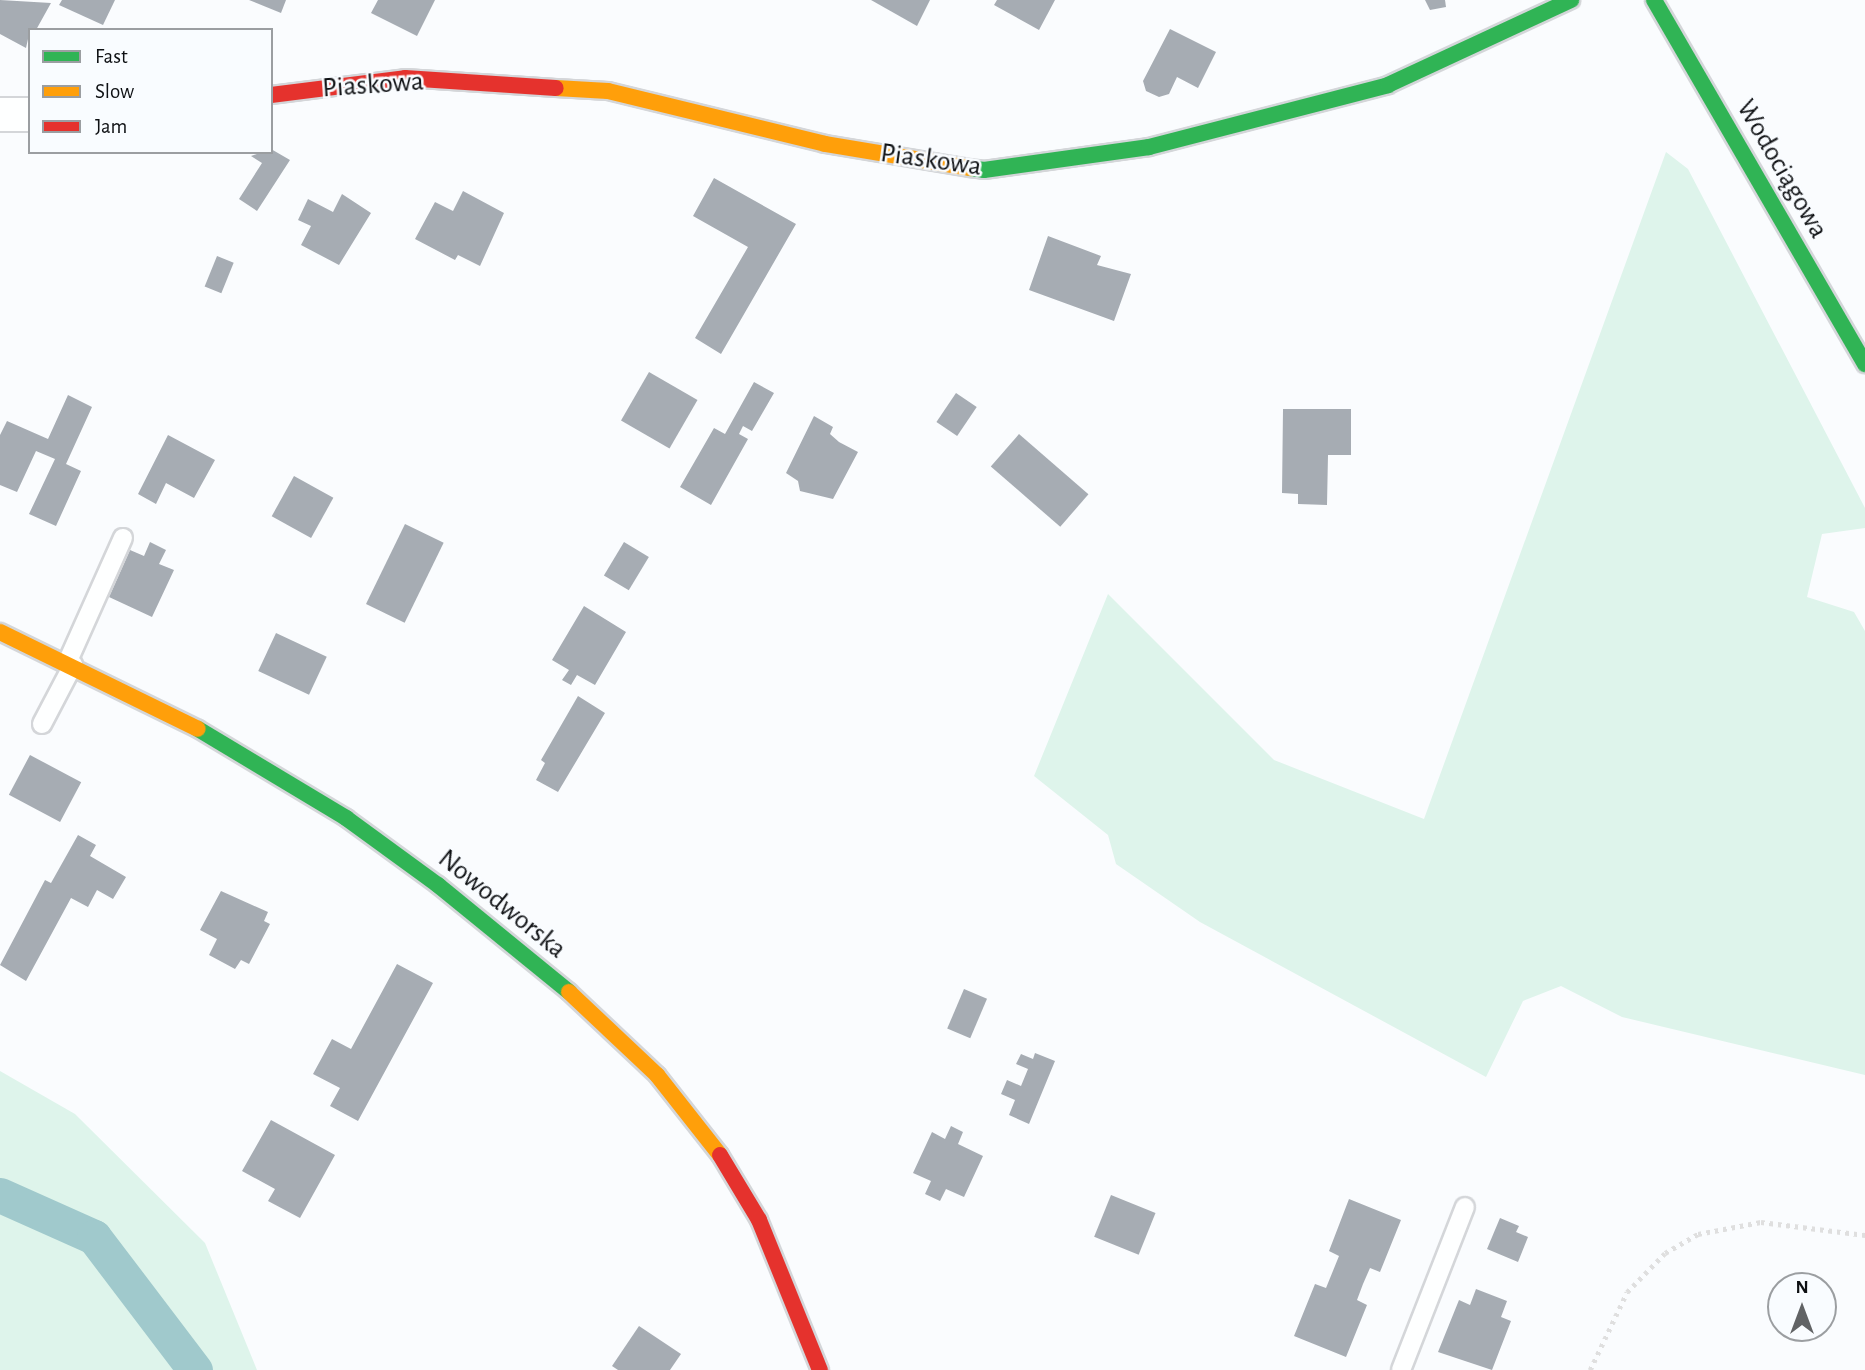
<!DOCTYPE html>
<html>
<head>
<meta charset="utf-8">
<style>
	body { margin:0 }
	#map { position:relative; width:1865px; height:1370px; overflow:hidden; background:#fafcfe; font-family:"Alegreya Sans",sans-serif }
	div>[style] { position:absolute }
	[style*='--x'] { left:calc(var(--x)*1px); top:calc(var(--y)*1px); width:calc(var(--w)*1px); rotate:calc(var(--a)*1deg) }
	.green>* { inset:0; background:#def4eb }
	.canal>* { height:35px; margin:-17.5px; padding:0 17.5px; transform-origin:17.5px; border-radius:17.5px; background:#a0c9cc }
	.building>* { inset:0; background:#a6acb3; transform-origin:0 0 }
	.path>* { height:4.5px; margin-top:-2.25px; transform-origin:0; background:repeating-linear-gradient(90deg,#dfdfdf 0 3.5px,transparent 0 8.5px) }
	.roads { filter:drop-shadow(2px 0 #d4d6d9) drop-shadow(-2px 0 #d4d6d9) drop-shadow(0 2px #d4d6d9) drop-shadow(0 -2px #d4d6d9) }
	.lane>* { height:18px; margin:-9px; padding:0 9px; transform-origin:9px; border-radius:9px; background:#feffff }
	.street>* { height:33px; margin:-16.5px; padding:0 16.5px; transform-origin:16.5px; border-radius:16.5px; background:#feffff }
	.fast>* { height:16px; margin:-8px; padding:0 8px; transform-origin:8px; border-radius:8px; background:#30b455 }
	.slow>* { height:16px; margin:-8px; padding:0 8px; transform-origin:8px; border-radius:8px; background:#ff9f0a }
	.jam>* { height:16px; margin:-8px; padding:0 8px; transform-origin:8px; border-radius:8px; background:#e5322d }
	span { translate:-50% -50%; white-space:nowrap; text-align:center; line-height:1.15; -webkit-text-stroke:5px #f9fcff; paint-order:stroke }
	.street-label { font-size:28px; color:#0e1013 }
	.legend { position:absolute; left:28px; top:28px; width:245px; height:126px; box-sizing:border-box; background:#f9fcff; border:2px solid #9b9ea1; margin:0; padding:9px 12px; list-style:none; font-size:21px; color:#0e1013 }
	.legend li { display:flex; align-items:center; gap:14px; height:35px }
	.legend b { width:35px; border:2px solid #9b9ea1 }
	.north { position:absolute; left:1767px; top:1272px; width:70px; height:70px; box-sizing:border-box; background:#f9fcff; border:2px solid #9b9ea1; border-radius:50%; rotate:0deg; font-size:19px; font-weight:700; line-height:28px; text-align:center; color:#0e1013 }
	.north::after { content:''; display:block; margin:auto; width:24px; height:32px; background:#616365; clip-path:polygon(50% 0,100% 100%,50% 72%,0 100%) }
</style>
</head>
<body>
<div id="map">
	<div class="green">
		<i style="clip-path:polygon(1666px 152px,1688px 169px,1865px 508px,1865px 528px,1822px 534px,1807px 597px,1854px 612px,1865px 631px,1865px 1075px,1622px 1017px,1561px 986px,1523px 1001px,1486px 1077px,1200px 922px,1116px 864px,1108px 835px,1034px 776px,1108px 594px,1274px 760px,1424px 819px)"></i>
		<i style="clip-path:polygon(0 1071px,75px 1114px,205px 1243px,257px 1370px,0 1370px)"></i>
	</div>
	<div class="canal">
		<i style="--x:0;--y:1195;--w:103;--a:24.1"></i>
		<i style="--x:94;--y:1237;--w:167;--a:52.8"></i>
	</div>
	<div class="building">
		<i style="clip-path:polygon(0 0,51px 3px,36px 30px,30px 30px,26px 48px,0 34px)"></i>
		<i style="clip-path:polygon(62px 0,115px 0,103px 25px,59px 5px)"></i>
		<i style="clip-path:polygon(249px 0,286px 0,281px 13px)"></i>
		<i style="clip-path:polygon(378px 0,435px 0,417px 36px,371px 13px)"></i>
		<i style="clip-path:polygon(871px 0,930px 0,917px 26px)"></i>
		<i style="clip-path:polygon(997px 0,1055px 0,1039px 30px,994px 5px)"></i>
		<i style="clip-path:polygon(1425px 0,1445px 0,1446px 7px,1430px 10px)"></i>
		<i style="clip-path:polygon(1170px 29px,1216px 52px,1198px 88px,1177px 77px,1169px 94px,1159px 97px,1146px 91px,1143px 81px)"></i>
		<i style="clip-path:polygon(271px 149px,290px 160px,257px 211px,239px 199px,262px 163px,251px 156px)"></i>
		<i style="clip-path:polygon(714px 178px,796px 224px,721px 354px,695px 338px,748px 247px,693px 216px)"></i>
		<i style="clip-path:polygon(463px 191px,504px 213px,480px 266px,458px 255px,455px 260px,415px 239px,435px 202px,453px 211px)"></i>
		<i style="clip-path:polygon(342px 194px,371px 213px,339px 265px,301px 245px,311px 226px,298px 220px,308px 199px,333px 212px)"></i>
		<i style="clip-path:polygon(1048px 236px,1101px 256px,1097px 265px,1131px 274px,1114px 321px,1029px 290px)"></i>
		<i style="left:217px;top:256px;width:18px;height:33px;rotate:22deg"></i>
		<i style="left:649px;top:372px;width:56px;height:56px;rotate:30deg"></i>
		<i style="clip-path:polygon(754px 382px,774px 393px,752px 431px,743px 426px,739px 434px,748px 439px,711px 505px,680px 487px,714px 428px,725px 434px)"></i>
		<i style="left:956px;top:393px;width:25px;height:35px;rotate:34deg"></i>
		<i style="clip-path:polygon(68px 395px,92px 407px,66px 464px,81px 471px,56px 526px,29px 514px,55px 459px,36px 451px,17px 492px,0 485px,0 435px,7px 421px,48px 439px)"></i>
		<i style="clip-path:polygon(1283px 409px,1351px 409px,1351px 455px,1328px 455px,1327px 505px,1298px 504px,1298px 494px,1282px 493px)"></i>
		<i style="clip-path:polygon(814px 416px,833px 427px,830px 434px,839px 442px,858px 452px,833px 499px,800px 491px,798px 481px,786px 473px)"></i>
		<i style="left:1019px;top:434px;width:92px;height:43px;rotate:41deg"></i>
		<i style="clip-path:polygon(168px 435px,215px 460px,194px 498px,166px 483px,156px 504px,138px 494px)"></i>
		<i style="left:294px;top:476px;width:45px;height:46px;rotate:29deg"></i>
		<i style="left:405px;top:524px;width:43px;height:89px;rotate:26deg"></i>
		<i style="clip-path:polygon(150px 542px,166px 550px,159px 564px,174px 570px,152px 617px,109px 597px,130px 550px,144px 556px)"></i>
		<i style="left:624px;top:542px;width:29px;height:39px;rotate:31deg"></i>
		<i style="clip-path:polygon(584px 606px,626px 632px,595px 685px,577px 675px,571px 685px,562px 680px,569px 670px,552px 660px)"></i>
		<i style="left:276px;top:633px;width:56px;height:42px;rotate:25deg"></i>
		<i style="clip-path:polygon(578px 696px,605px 713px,558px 792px,536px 780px,545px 763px,541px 760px)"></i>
		<i style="left:30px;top:755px;width:58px;height:45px;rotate:28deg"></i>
		<i style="clip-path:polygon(78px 835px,96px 845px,90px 856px,126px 877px,113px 899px,97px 890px,88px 907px,71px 898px,26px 981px,0 965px,45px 880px,51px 883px)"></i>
		<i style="clip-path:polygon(221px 891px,268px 912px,264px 921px,270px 924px,249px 964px,241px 960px,235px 969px,209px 955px,217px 939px,200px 930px)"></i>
		<i style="clip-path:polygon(397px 964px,433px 983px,358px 1121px,330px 1106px,340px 1088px,313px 1074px,332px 1039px,351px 1049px)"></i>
		<i style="left:964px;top:989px;width:25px;height:43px;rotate:23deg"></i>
		<i style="clip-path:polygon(1035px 1053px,1055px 1061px,1029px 1124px,1009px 1115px,1015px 1100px,1001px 1094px,1007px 1080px,1021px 1086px,1028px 1069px,1016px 1064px,1021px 1054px,1033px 1059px)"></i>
		<i style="clip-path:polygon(271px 1120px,335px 1155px,300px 1218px,268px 1201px,275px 1189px,242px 1171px)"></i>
		<i style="clip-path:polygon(951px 1126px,963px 1132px,958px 1144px,983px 1156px,964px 1197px,946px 1189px,940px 1201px,925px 1194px,931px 1181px,913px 1173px,932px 1132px,945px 1139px)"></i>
		<i style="left:1111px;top:1195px;width:48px;height:45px;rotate:22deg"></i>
		<i style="clip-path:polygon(1349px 1199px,1401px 1220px,1380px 1272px,1370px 1268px,1363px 1284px,1357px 1300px,1367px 1305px,1346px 1357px,1294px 1336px,1315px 1284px,1326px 1288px,1339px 1256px,1329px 1251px)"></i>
		<i style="clip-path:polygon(1500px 1218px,1519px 1226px,1516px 1232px,1528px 1237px,1518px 1262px,1487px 1249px)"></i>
		<i style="clip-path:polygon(1476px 1289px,1507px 1301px,1501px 1317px,1511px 1321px,1492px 1370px,1438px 1352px,1459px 1300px,1470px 1305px)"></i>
		<i style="clip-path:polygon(639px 1326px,681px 1354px,670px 1370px,618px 1370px,612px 1366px)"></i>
	</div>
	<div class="path">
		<i style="--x:1590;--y:1370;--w:86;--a:-64.6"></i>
		<i style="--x:1627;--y:1292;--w:54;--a:-45.7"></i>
		<i style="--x:1665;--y:1253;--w:38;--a:-30"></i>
		<i style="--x:1698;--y:1234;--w:64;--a:-10.8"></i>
		<i style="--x:1761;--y:1222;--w:105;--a:7.1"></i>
	</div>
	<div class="roads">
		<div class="lane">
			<i style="--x:67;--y:663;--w:137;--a:-65.9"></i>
			<i style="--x:42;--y:724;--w:67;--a:-62.3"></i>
			<i style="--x:1401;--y:1370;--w:175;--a:-68.6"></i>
		</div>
		<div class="street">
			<i style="--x:0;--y:114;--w:30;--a:0"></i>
		</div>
		<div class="fast">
			<i style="--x:1654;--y:0;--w:421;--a:59.9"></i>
			<i style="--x:970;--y:168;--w:14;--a:8"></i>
			<i style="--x:984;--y:170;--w:167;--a:-7.9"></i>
			<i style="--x:1149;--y:147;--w:247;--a:-14.5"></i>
			<i style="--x:1388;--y:85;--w:202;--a:-24.9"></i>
			<i style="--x:198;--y:729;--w:173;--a:31"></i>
			<i style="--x:346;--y:818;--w:114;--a:36.1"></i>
			<i style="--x:438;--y:885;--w:169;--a:39.2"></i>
		</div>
		<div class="slow">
			<i style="--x:556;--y:88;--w:52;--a:3.3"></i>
			<i style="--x:608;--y:91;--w:223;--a:13.7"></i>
			<i style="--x:825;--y:144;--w:147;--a:9.4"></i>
			<i style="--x:0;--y:632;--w:220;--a:26.1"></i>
			<i style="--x:569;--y:992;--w:121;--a:43.3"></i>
			<i style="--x:657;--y:1075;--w:102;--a:51.8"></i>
		</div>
		<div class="jam">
			<i style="--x:271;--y:95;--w:135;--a:-7.2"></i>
			<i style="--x:405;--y:78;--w:151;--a:3.8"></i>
			<i style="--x:720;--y:1155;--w:76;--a:59"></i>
			<i style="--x:759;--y:1220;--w:162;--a:67.9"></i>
		</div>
	</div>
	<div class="street-label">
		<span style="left:373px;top:85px;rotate:-4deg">Piaskowa</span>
		<span style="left:931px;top:160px;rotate:8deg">Piaskowa</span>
		<span style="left:1782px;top:169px;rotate:60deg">Wodociągowa</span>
		<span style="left:502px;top:904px;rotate:39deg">Nowodworska</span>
	</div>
	<ul class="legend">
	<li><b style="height:9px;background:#30b455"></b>Fast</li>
	<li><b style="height:9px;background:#ff9f0a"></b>Slow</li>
	<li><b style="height:9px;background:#e5322d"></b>Jam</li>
	</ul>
	<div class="north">N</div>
</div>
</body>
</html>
